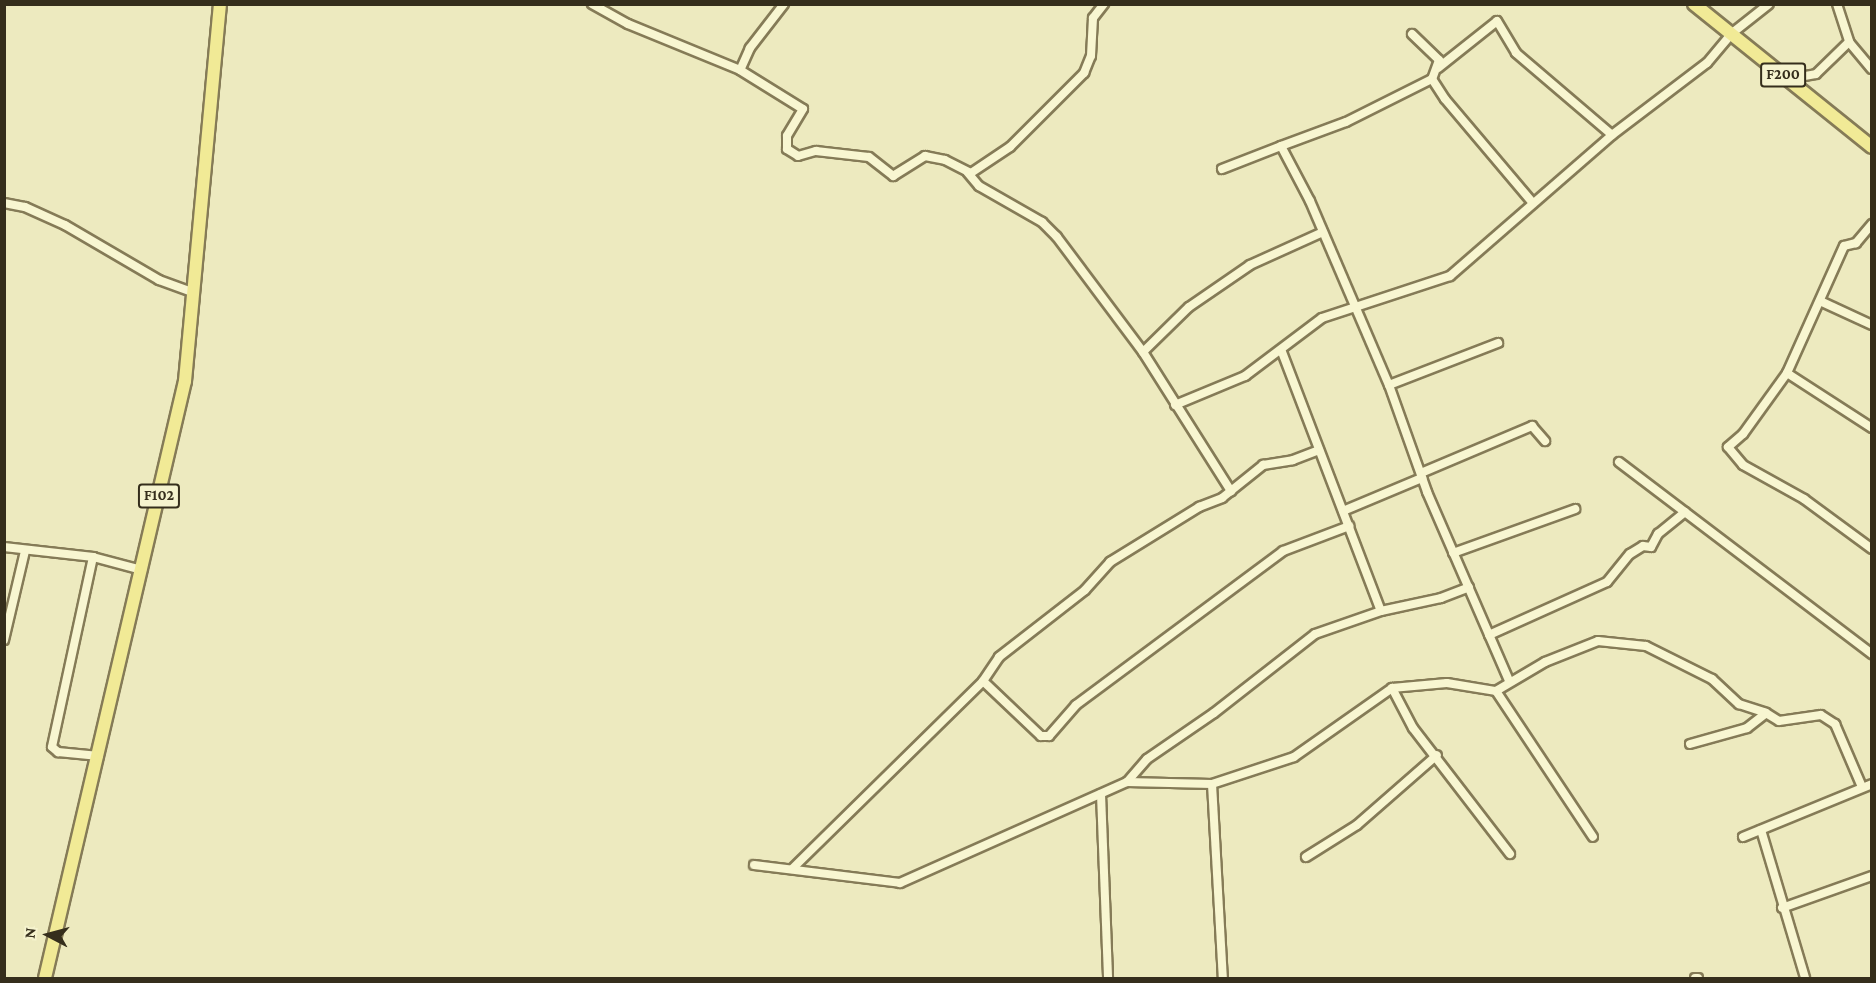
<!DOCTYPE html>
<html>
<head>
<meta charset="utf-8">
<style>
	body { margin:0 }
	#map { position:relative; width:1876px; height:983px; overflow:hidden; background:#edeabf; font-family:"Crimson Pro",serif }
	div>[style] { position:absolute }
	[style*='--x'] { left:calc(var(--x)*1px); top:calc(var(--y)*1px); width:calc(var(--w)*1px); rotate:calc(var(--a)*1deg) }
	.roads { filter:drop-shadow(2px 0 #857b57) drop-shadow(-2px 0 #857b57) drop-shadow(0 2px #857b57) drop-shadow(0 -2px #857b57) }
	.street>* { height:8px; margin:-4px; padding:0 4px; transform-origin:4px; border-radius:4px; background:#f8f6d1 }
	.primary>* { height:12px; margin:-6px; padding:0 6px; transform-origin:6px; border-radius:6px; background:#f1ea96 }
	span { translate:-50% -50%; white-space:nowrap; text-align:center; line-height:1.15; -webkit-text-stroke:5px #f5f3ce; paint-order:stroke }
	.shield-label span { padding:2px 4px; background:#f5f3ce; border:2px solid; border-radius:4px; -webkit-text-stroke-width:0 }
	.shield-label { font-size:15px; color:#352e1c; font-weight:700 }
	.frame { position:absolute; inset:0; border:6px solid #352e1c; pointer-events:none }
	.north { position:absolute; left:18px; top:905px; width:60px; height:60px; -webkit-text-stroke:4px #f5f3ce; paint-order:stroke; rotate:276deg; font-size:16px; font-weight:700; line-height:24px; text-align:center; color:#352e1c }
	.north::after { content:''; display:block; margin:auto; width:21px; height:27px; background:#352e1c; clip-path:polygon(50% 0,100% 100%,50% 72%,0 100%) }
</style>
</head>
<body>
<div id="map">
	<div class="roads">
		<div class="street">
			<i style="--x:592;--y:4;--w:41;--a:29.1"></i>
			<i style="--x:628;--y:24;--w:121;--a:22.3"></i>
			<i style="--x:784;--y:4;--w:56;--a:127.7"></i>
			<i style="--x:750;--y:48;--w:24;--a:114"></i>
			<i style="--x:740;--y:70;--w:74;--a:31.8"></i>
			<i style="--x:803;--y:109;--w:31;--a:121"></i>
			<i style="--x:787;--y:136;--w:13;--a:90"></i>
			<i style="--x:787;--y:149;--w:13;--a:32"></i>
			<i style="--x:798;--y:156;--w:19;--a:-16"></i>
			<i style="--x:816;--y:151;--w:53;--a:6.5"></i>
			<i style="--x:869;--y:157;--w:31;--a:38"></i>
			<i style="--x:893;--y:176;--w:38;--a:-32"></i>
			<i style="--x:925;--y:156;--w:20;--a:11"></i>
			<i style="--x:945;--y:160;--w:29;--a:27"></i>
			<i style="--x:971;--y:173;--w:47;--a:-33.7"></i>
			<i style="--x:1010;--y:147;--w:105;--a:-45"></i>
			<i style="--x:1084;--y:73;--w:18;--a:-68"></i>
			<i style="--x:1091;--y:56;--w:38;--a:-87"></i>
			<i style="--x:1093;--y:18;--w:18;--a:-52"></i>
			<i style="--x:1837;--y:4;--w:40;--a:72"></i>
			<i style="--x:1849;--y:42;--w:35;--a:50"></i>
			<i style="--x:1412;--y:34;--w:37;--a:44"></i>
			<i style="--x:1439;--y:60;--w:20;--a:110"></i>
			<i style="--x:1432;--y:79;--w:24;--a:57"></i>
			<i style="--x:1445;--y:99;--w:136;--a:49.8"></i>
			<i style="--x:1438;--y:68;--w:75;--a:-38.5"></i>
			<i style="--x:1497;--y:21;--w:37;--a:59"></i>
			<i style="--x:1516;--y:53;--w:126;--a:40.5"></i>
			<i style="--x:1788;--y:79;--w:28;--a:-10"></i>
			<i style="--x:1816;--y:74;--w:46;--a:-44.1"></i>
			<i style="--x:1281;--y:146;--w:69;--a:-20.3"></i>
			<i style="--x:1346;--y:122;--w:96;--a:-26.6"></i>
			<i style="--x:1222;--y:169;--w:63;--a:-21.3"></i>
			<i style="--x:1281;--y:146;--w:62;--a:62.2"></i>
			<i style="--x:1310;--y:201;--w:200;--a:66.8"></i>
			<i style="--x:1389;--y:385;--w:114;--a:70.4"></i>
			<i style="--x:1427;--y:492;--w:206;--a:66.5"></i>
			<i style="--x:968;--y:173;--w:17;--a:50"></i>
			<i style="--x:979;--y:186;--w:73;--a:29.7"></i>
			<i style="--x:1042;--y:222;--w:21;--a:45"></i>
			<i style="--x:1057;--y:237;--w:144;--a:53.2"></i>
			<i style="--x:1143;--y:352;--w:165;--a:57.7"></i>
			<i style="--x:4;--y:203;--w:21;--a:11"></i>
			<i style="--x:25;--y:207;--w:44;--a:24.2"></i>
			<i style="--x:65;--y:225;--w:109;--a:30.3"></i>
			<i style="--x:159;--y:280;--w:38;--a:20"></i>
			<i style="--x:1872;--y:224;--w:25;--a:130"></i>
			<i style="--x:1856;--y:243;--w:12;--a:166"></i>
			<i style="--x:1844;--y:246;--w:139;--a:114.2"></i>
			<i style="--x:1787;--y:373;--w:75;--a:125.8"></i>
			<i style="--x:1743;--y:434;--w:20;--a:139"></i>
			<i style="--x:1728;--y:447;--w:23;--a:50"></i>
			<i style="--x:1743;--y:465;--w:70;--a:29.1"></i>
			<i style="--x:1804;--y:499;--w:84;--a:36.3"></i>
			<i style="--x:1820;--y:301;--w:57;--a:24.8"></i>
			<i style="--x:1143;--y:352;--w:64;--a:-44.4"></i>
			<i style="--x:1189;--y:307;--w:74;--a:-34.5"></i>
			<i style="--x:1250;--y:265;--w:80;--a:-24.3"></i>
			<i style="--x:1282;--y:352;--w:277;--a:69.1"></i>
			<i style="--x:1787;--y:373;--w:101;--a:32.9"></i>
			<i style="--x:1389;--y:385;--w:117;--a:-21.1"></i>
			<i style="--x:1175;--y:405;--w:76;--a:-22.5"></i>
			<i style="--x:1245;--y:376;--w:96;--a:-37"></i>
			<i style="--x:1322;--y:318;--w:135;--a:-18.2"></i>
			<i style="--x:1450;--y:276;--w:215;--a:-41"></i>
			<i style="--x:1612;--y:135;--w:119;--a:-37.2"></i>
			<i style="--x:1707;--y:63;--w:38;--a:-50"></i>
			<i style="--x:1731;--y:34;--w:48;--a:-38.3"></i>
			<i style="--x:1619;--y:462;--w:318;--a:37.2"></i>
			<i style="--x:1421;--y:473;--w:121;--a:-22.9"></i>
			<i style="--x:1532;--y:426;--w:20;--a:49"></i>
			<i style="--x:1343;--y:511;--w:86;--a:-22.7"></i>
			<i style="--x:4;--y:547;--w:90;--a:6.4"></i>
			<i style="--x:93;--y:557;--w:51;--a:14.9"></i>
			<i style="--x:1453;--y:553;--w:130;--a:-19.8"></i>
			<i style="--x:93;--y:557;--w:194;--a:102.2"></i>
			<i style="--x:52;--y:747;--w:8;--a:40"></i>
			<i style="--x:58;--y:752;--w:41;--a:5.6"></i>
			<i style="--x:1489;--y:635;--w:129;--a:-24.2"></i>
			<i style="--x:1607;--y:582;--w:36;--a:-51"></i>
			<i style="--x:1630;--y:554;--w:15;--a:-32"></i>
			<i style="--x:1643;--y:546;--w:8;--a:7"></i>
			<i style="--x:1651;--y:547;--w:15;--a:-62"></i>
			<i style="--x:1658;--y:534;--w:35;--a:-39"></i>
			<i style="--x:4;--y:640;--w:91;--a:-76.7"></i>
			<i style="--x:983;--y:681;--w:80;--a:43.5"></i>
			<i style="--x:1041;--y:736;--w:8;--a:0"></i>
			<i style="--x:1049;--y:736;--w:41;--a:-48.9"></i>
			<i style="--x:1076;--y:705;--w:258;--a:-36.6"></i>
			<i style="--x:1283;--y:551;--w:71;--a:-20.7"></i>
			<i style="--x:1392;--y:688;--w:45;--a:62.3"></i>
			<i style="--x:1413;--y:728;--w:159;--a:52.4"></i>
			<i style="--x:1496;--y:691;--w:175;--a:56.4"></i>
			<i style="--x:1690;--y:744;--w:59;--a:-15.7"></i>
			<i style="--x:1747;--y:728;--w:24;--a:-38"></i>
			<i style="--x:1766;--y:713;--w:15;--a:32"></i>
			<i style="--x:1779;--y:721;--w:42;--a:-8.1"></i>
			<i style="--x:1821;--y:715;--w:17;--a:33"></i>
			<i style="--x:1835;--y:724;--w:69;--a:66.8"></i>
			<i style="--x:1127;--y:782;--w:30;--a:-49"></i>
			<i style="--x:1147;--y:759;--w:81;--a:-34.5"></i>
			<i style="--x:1214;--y:713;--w:128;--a:-38"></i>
			<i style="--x:1315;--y:634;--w:70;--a:-19.2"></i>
			<i style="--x:1381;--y:611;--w:61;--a:-12.2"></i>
			<i style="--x:1441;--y:598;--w:30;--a:-21"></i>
			<i style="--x:1212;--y:784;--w:194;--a:86.8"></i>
			<i style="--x:1101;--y:794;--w:184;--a:87.8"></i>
			<i style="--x:1761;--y:830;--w:154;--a:73.4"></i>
			<i style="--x:1743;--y:837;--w:139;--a:-22.3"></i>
			<i style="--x:1306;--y:857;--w:60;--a:-32.1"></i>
			<i style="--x:1357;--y:825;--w:106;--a:-41.2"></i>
			<i style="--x:754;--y:865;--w:147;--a:7"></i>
			<i style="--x:900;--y:883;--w:248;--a:-24"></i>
			<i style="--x:1127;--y:782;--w:85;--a:1.3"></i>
			<i style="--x:1212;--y:784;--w:86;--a:-18.2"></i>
			<i style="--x:1294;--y:757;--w:120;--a:-35.1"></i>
			<i style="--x:1392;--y:688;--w:55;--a:-5.2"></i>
			<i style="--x:1447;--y:683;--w:50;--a:9.3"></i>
			<i style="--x:1496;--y:691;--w:57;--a:-30.6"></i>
			<i style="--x:1545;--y:662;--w:57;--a:-21.6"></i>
			<i style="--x:1598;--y:641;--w:48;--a:5.9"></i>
			<i style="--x:1646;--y:646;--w:74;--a:26.6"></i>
			<i style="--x:1712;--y:679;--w:37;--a:43"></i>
			<i style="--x:1739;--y:704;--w:28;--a:18"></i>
			<i style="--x:792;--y:869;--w:268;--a:-44.5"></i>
			<i style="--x:983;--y:681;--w:29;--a:-56"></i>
			<i style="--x:999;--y:657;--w:109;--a:-37.9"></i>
			<i style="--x:1085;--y:590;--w:38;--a:-48"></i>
			<i style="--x:1110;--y:562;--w:105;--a:-31.7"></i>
			<i style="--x:1199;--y:507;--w:25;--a:-21"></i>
			<i style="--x:1222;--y:498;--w:53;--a:-38.8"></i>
			<i style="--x:1263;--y:465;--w:30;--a:-9"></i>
			<i style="--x:1293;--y:460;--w:28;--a:-21"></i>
			<i style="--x:1782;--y:908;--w:96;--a:-19.6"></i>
			<i style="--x:1695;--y:978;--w:3;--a:0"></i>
		</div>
		<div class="primary">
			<i style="--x:1694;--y:4;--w:228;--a:38.8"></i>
			<i style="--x:45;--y:978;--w:613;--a:-76.8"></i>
			<i style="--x:185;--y:381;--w:379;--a:-84.7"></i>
		</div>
	</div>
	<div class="shield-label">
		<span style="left:1783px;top:75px">F200</span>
		<span style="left:159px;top:496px">F102</span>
	</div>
	<div class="frame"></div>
	<div class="north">N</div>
</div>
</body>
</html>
